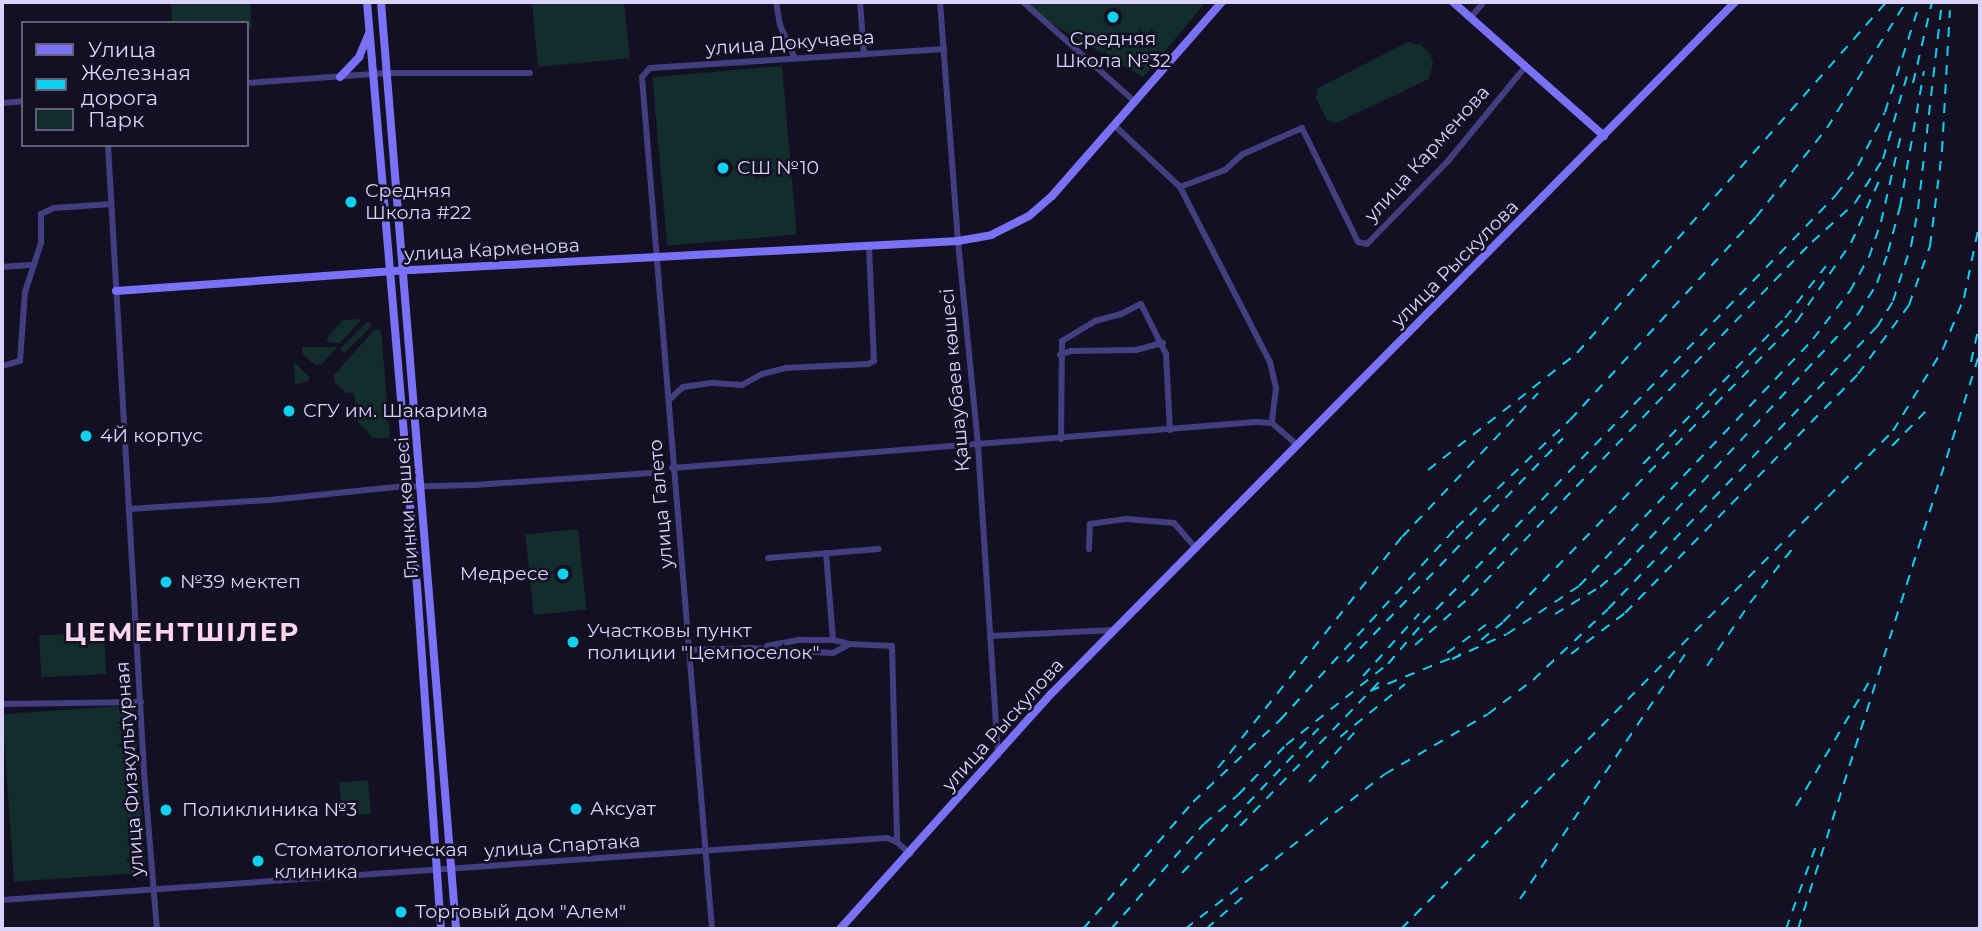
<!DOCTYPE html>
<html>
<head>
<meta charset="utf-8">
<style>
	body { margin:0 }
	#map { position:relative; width:1982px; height:931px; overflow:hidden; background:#141023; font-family:Montserrat,sans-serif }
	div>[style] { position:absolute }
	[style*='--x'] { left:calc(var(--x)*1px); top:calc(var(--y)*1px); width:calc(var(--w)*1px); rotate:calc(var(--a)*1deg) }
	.green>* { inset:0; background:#132d2d; transform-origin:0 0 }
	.street>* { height:6px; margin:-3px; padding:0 3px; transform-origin:3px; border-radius:3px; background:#423e7f }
	.secondary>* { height:8px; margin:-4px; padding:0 4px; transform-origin:4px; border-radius:4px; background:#7971f6 }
	.rail>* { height:2px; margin-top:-1px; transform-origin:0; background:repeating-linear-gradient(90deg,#0fd0ee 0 10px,transparent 0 19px) }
	.dots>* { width:19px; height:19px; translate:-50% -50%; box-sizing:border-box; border:4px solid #141023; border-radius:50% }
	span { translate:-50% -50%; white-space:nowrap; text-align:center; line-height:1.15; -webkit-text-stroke:5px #141023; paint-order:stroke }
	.poi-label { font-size:19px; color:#dad4fc }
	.left { translate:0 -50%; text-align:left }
	.right { translate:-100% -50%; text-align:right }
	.street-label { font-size:19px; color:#dad4fc }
	.district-label { font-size:26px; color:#fcd6ed; font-weight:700; letter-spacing:2px }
	.frame { position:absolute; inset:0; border:4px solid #dad4fc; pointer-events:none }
	.legend { position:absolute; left:21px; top:21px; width:228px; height:126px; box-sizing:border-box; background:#141023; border:2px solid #635e7a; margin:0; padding:9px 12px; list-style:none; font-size:21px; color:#dad4fc }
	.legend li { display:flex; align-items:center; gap:14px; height:35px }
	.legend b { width:35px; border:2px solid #635e7a }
</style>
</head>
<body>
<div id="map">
	<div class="green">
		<i style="clip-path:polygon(171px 2px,250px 2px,252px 28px,247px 29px,247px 23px,172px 23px)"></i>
		<i style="clip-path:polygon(532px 2px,624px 2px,630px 58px,538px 67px)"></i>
		<i style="clip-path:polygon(1033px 2px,1206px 2px,1143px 77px,1028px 10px)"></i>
		<i style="clip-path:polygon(1408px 42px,1421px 45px,1430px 54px,1433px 63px,1429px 79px,1336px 123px,1327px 120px,1316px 99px,1318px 88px)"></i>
		<i style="left:782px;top:66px;width:169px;height:130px;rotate:85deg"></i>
		<i style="clip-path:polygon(362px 319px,340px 343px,330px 343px,326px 339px,343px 320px)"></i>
		<i style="left:368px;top:321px;width:6px;height:40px;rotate:45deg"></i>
		<i style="clip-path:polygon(375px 329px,381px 330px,390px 438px,373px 438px,358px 422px,354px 393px,346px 393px,334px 382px,334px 375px)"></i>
		<i style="clip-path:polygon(302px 347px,337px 347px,322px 364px,315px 365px,303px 355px)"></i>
		<i style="clip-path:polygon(294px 362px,310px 378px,307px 382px,295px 384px)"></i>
		<i style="left:578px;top:529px;width:81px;height:53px;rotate:84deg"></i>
		<i style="left:104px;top:632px;width:42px;height:65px;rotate:87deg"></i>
		<i style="left:134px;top:705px;width:168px;height:132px;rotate:86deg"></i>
		<i style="left:368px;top:780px;width:34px;height:29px;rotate:85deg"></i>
	</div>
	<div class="street">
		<i style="--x:776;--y:2;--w:23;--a:80"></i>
		<i style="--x:780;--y:25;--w:36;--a:66"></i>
		<i style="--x:860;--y:2;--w:52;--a:85.6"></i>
		<i style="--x:940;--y:2;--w:240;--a:85.7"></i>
		<i style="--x:958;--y:241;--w:206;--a:84.4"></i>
		<i style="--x:978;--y:446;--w:310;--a:86.3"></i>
		<i style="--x:1023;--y:2;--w:149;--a:41.7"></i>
		<i style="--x:1471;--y:17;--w:20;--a:-49"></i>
		<i style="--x:247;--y:83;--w:141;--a:-4.1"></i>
		<i style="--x:388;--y:73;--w:142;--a:0"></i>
		<i style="--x:2;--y:103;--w:21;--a:-5"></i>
		<i style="--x:1114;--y:125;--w:91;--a:43.2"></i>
		<i style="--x:1180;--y:187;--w:197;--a:62.8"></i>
		<i style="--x:1270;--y:362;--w:27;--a:77"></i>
		<i style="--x:1276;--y:388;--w:35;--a:97"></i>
		<i style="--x:108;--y:145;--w:628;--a:86.71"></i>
		<i style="--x:144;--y:772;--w:158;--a:85.3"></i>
		<i style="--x:1180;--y:187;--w:48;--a:-20.7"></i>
		<i style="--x:1225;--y:170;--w:24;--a:-42"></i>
		<i style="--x:1243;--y:154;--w:64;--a:-23.8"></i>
		<i style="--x:1302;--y:128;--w:127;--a:63.8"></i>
		<i style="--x:1358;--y:242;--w:9;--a:13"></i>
		<i style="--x:1367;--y:244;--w:116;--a:-45.7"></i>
		<i style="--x:1448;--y:161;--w:123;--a:-50.6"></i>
		<i style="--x:2;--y:267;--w:31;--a:-4"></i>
		<i style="--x:1060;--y:355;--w:12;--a:-20"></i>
		<i style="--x:1071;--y:351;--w:65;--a:-0.9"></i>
		<i style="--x:1136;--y:350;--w:28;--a:-15"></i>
		<i style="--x:2;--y:366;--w:19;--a:-16"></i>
		<i style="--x:20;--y:361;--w:69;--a:-85.9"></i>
		<i style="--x:25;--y:292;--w:52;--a:-71.9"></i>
		<i style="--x:41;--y:243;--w:29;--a:-90"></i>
		<i style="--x:41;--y:214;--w:14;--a:-25"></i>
		<i style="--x:54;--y:208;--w:57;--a:-4"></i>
		<i style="--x:669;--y:400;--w:19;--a:-43"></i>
		<i style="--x:683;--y:387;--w:30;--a:-8"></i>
		<i style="--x:713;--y:383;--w:29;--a:4"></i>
		<i style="--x:742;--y:385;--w:23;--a:-29"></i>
		<i style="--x:762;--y:374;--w:25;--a:-14"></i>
		<i style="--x:786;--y:368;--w:82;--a:-2.8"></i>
		<i style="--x:868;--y:364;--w:7;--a:-27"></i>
		<i style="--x:874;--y:361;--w:115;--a:-92.5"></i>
		<i style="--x:1061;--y:439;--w:98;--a:-89.4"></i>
		<i style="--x:1062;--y:341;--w:39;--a:-31"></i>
		<i style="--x:1095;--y:321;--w:27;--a:-15"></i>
		<i style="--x:1121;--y:314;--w:22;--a:-27"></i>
		<i style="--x:1141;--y:304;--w:56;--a:63.4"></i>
		<i style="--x:1166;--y:354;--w:76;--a:87"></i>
		<i style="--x:672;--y:468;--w:586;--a:-4.5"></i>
		<i style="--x:1256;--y:422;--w:16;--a:4"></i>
		<i style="--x:1272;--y:423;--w:33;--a:41"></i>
		<i style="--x:129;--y:509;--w:141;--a:-3.7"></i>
		<i style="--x:270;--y:500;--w:126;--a:-5.9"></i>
		<i style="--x:395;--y:487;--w:80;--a:-1.4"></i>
		<i style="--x:475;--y:485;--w:177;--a:-3.9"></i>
		<i style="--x:1089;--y:549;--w:25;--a:-88"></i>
		<i style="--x:1090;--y:524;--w:37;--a:-8"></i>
		<i style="--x:1127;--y:519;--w:47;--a:4.9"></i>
		<i style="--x:1174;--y:523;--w:33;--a:49"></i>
		<i style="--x:826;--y:553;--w:87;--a:85.4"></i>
		<i style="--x:768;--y:558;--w:111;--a:-4.6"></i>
		<i style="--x:990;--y:636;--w:124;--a:-2.8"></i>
		<i style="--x:767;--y:646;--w:33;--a:-11"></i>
		<i style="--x:799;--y:640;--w:34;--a:0"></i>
		<i style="--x:833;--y:640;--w:17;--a:13"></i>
		<i style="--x:690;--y:650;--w:60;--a:-1.9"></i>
		<i style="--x:750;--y:648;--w:83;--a:3.4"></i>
		<i style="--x:833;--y:653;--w:19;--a:-28"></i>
		<i style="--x:850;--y:644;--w:42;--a:2.7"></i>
		<i style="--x:892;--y:646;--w:196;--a:88.5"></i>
		<i style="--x:2;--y:704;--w:139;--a:-0.8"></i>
		<i style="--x:2;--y:900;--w:887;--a:-4.01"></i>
		<i style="--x:887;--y:838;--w:11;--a:22"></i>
		<i style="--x:897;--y:842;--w:18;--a:43"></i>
		<i style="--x:712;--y:929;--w:855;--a:-94.7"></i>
		<i style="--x:642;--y:77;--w:12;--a:-48"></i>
		<i style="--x:650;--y:68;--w:295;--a:-3.7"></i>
	</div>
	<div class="secondary">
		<i style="--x:367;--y:2;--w:586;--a:85.11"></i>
		<i style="--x:417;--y:586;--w:344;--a:86"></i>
		<i style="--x:381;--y:2;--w:930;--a:85.37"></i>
		<i style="--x:1453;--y:2;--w:202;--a:41.6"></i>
		<i style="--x:340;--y:77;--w:28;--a:-46"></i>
		<i style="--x:359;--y:57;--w:26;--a:-67"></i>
		<i style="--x:116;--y:291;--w:297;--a:-4.1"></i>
		<i style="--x:412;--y:270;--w:547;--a:-3.04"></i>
		<i style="--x:958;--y:241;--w:34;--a:-10"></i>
		<i style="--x:991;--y:235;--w:42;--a:-26.6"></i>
		<i style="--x:1029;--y:216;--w:30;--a:-41"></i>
		<i style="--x:1052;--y:196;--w:258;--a:-48.8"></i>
		<i style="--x:840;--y:929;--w:317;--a:-48.1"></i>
		<i style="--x:1052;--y:693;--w:972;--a:-45.33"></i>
	</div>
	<div class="rail">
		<i style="--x:1913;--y:83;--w:83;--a:-76.8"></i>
		<i style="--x:1971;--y:362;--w:42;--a:-77.6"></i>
		<i style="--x:1892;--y:446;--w:49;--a:-45.8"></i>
		<i style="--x:1643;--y:464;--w:204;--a:-45.8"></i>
		<i style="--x:1785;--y:318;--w:66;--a:-51.7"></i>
		<i style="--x:1428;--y:470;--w:189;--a:-38.1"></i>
		<i style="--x:1577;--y:353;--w:468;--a:-48.6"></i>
		<i style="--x:1555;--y:614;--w:52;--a:-31"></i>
		<i style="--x:1600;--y:587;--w:32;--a:-41"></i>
		<i style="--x:1624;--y:566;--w:344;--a:-47.1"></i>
		<i style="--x:1858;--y:314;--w:36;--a:-58"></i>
		<i style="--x:1877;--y:283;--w:33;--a:-70"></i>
		<i style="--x:1888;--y:252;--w:47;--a:-75.1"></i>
		<i style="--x:1900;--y:207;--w:138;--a:-80"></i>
		<i style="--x:1481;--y:640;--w:28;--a:-39"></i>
		<i style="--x:1503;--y:622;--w:421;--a:-45.7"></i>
		<i style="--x:1797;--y:321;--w:95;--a:-55.3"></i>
		<i style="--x:1851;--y:243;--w:68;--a:-65.7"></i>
		<i style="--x:1415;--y:645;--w:74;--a:-41.2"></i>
		<i style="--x:1471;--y:596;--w:492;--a:-46.1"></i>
		<i style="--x:1812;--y:242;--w:58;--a:-42.2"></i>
		<i style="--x:1855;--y:203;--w:52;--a:-57.5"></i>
		<i style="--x:1883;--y:159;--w:94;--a:-73.9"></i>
		<i style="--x:1447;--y:653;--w:49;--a:-35.9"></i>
		<i style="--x:1571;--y:654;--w:68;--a:-37.2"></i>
		<i style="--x:1625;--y:613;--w:334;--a:-45.7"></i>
		<i style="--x:1858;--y:374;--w:86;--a:-53.5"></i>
		<i style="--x:1909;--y:305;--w:63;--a:-70.4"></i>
		<i style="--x:1930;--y:246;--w:96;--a:-82.8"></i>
		<i style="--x:1942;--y:151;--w:141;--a:-86.8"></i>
		<i style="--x:1452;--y:659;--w:60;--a:-24.4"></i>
		<i style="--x:1507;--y:634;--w:87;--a:-33.7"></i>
		<i style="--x:1579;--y:586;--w:340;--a:-46.5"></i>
		<i style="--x:1813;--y:339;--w:61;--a:-52.4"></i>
		<i style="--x:1850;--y:291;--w:39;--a:-61"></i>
		<i style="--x:1869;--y:257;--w:37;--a:-71"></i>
		<i style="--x:1881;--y:222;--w:89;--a:-77.1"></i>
		<i style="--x:1347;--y:662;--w:311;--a:-46"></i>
		<i style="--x:1707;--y:666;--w:76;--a:-55.7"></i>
		<i style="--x:1750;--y:603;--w:75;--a:-52.1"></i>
		<i style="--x:1363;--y:676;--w:84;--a:-47.9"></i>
		<i style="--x:1370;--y:691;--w:98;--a:-22.1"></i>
		<i style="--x:1340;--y:737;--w:84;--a:-39.2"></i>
		<i style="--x:1218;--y:768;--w:295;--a:-51.5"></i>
		<i style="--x:1402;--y:537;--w:198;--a:-46.6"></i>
		<i style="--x:1309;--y:782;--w:67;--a:-47.4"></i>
		<i style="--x:1796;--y:806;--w:150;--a:-59.5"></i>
		<i style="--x:1240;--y:826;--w:200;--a:-46"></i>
		<i style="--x:1182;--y:873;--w:199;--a:-46.6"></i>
		<i style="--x:1520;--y:899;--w:297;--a:-56"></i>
		<i style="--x:1083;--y:929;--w:168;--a:-49.1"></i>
		<i style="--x:1193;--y:802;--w:120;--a:-43.3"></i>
		<i style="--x:1280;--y:720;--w:260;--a:-47.5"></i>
		<i style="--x:1456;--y:528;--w:157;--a:-43.5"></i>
		<i style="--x:1570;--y:420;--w:275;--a:-47.5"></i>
		<i style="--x:1756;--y:217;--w:114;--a:-51.4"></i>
		<i style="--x:1827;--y:128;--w:149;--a:-57.9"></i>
		<i style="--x:1111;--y:929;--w:140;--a:-48.5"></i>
		<i style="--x:1204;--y:824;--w:45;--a:-40.5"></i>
		<i style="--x:1238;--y:795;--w:69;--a:-46.2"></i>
		<i style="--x:1286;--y:745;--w:130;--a:-38.5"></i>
		<i style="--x:1388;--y:664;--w:54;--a:-49.5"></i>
		<i style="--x:1423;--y:623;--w:595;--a:-46.02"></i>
		<i style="--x:1836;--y:195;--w:36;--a:-53"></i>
		<i style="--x:1858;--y:166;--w:60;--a:-63.4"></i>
		<i style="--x:1885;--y:112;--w:115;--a:-72.3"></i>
		<i style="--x:1185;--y:929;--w:253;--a:-37.8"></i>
		<i style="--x:1385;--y:774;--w:119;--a:-30.2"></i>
		<i style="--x:1488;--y:714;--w:56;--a:-37.1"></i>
		<i style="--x:1533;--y:680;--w:103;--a:-43.4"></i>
		<i style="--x:1608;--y:609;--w:390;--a:-46.4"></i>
		<i style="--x:1877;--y:327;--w:31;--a:-58"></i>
		<i style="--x:1893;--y:301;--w:58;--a:-71.9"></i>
		<i style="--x:1911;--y:246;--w:38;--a:-79"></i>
		<i style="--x:1918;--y:209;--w:208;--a:-83.4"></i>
		<i style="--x:1206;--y:929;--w:50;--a:-41"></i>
		<i style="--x:1401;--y:929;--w:700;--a:-45.35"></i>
		<i style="--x:1893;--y:431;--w:96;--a:-58.6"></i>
		<i style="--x:1943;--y:349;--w:55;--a:-67.6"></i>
		<i style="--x:1964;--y:298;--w:79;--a:-78.3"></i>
		<i style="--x:1786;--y:929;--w:95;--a:-70.2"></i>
		<i style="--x:1798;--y:929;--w:605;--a:-72.49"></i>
	</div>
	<div class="dots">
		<i style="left:1113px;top:17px;background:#0fd0ee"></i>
		<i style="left:723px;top:168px;background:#0fd0ee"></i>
		<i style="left:351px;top:202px;background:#0fd0ee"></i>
		<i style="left:289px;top:411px;background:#0fd0ee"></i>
		<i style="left:86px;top:436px;background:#0fd0ee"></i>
		<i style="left:563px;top:574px;background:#0fd0ee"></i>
		<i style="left:166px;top:582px;background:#0fd0ee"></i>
		<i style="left:573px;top:642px;background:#0fd0ee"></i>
		<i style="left:576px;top:809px;background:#0fd0ee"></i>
		<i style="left:166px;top:810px;background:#0fd0ee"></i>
		<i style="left:258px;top:861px;background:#0fd0ee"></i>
		<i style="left:401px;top:912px;background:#0fd0ee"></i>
	</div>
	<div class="poi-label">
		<span style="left:1113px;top:50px">Средняя<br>Школа №32</span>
		<span class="left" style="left:737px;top:168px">СШ №10</span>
		<span class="left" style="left:365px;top:202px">Средняя<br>Школа #22</span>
		<span class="left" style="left:303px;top:411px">СГУ им. Шакарима</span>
		<span class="left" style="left:100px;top:436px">4Й корпус</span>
		<span class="right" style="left:549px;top:574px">Медресе</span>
		<span class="left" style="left:180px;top:582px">№39 мектеп</span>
		<span class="left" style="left:587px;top:642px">Участковы пункт<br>полиции "Цемпоселок"</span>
		<span class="left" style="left:590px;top:809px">Аксуат</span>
		<span class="left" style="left:182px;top:810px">Поликлиника №3</span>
		<span class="left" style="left:274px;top:861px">Стоматологическая<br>клиника</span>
		<span class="left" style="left:415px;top:912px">Торговый дом "Алем"</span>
	</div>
	<div class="street-label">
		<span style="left:790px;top:43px;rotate:-4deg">улица Докучаева</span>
		<span style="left:1427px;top:154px;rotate:-48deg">улица Карменова</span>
		<span style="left:492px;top:250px;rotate:-3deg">улица Карменова</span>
		<span style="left:1455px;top:264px;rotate:-45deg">улица Рыскулова</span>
		<span style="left:955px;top:380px;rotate:-95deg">Қашаубаев көшесі</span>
		<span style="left:661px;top:504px;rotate:-95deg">улица Галето</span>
		<span style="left:407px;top:508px;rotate:-94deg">Глинки көшесі</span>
		<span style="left:1003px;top:725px;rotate:-48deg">улица Рыскулова</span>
		<span style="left:130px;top:769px;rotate:-94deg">улица Физкультурная</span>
		<span style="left:562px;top:846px;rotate:-4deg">улица Спартака</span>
	</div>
	<div class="district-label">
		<span style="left:182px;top:633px">ЦЕМЕНТШІЛЕР</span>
	</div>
	<div class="frame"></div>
	<ul class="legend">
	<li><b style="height:9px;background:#7971f6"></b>Улица</li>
	<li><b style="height:9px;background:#0fd0ee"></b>Железная дорога</li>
	<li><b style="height:19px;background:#132d2d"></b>Парк</li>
	</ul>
</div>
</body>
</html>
